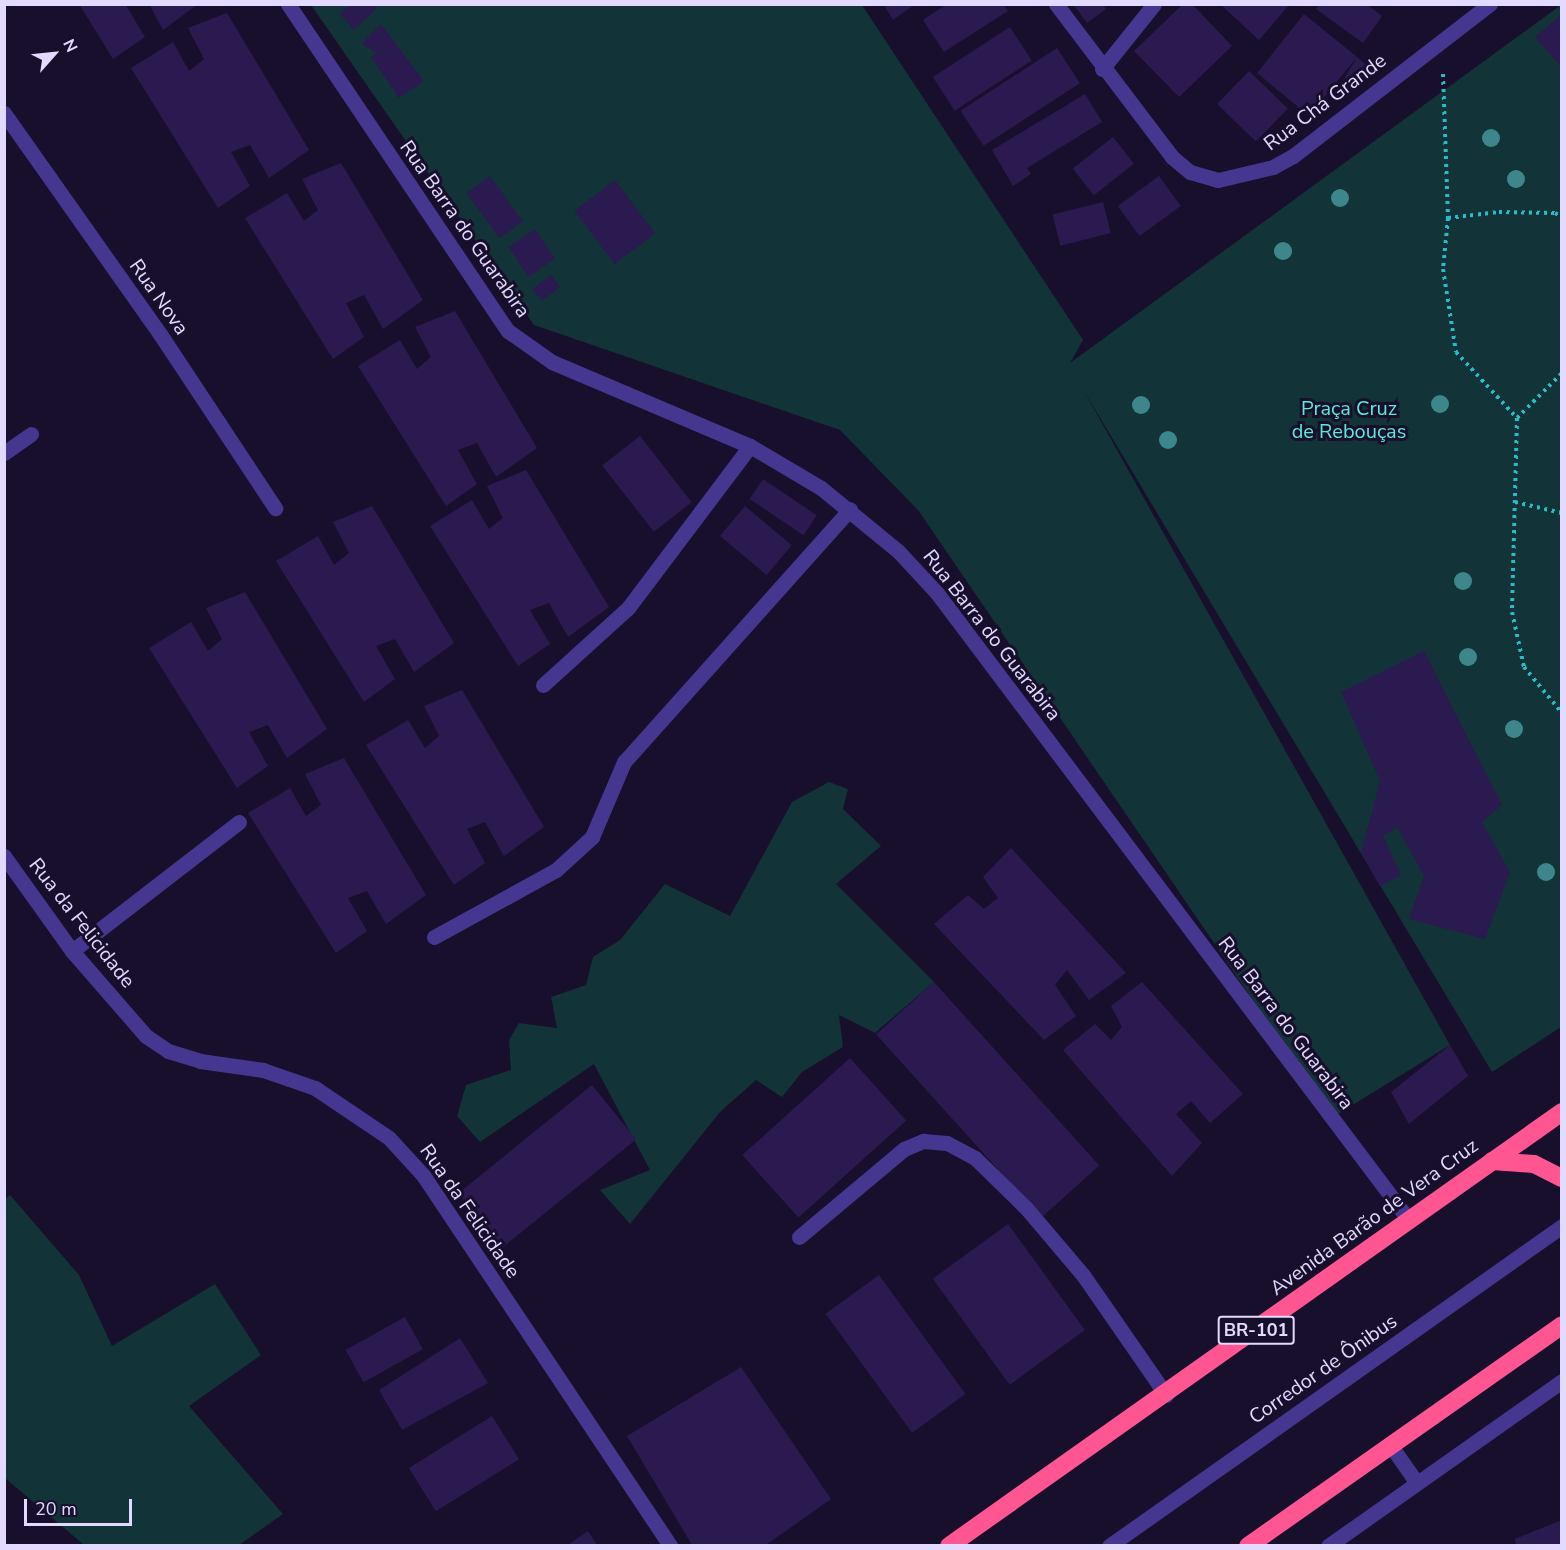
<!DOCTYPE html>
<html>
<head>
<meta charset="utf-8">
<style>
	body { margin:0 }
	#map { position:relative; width:1566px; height:1550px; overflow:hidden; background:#180f2c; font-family:"Nunito Sans",sans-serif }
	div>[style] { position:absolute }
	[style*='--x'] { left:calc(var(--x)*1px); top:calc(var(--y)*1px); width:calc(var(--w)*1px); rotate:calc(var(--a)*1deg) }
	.green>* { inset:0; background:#123337 }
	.building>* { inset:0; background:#2b1a4f; transform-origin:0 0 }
	.path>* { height:4px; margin-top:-2px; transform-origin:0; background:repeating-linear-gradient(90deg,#27bcc7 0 3px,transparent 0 7.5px) }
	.minor>* { height:15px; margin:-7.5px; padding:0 7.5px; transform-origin:7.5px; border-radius:7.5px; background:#45378f }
	.highway>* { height:18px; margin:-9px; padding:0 9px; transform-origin:9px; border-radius:9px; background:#ff5691 }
	.trees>* { width:18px; height:18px; margin:-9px; border-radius:50%; background:#3d878b }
	span { translate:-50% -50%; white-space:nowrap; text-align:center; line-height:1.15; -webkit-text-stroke:6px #180f2c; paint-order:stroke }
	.shield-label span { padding:2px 4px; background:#180f2c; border:2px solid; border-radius:4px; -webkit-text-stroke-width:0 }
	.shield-label { font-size:18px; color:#e3dbff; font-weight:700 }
	.street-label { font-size:20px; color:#e3dbff }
	.park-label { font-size:20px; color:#5cead9 }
	.frame { position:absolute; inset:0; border:6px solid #e3dbff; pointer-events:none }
	.north { position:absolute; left:24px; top:24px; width:60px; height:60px; -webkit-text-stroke:4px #180f2c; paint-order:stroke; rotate:63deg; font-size:16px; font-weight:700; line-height:24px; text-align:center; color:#e3dbff }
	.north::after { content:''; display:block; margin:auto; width:21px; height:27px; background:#e3dbff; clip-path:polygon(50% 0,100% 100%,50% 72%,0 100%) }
	.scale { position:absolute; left:24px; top:1499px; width:108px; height:27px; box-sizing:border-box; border:3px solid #e3dbff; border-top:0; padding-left:8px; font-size:18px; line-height:21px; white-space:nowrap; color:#e3dbff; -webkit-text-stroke:4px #180f2c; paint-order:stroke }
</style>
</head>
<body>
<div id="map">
	<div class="green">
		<i style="clip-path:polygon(311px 5px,862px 5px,1083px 340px,1070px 363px,1561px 5px,1561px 1027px,1492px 1072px,1084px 391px,1450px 1045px,1333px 1117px,918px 510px,840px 430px,534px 325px)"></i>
		<i style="clip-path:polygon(829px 782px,848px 789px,843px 809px,881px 846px,836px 884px,934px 982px,875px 1033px,839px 1015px,843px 1047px,802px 1072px,782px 1097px,756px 1080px,720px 1112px,630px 1224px,600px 1190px,650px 1170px,594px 1064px,480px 1142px,457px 1116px,466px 1085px,511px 1070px,509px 1040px,519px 1023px,557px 1028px,551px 997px,586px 985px,593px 957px,620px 940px,665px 884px,730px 916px,792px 802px)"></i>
		<i style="clip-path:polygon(10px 1195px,79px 1275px,112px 1346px,215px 1284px,261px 1355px,189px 1406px,283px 1514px,239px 1545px,84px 1545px,5px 1478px,4px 1200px)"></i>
	</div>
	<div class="building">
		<i style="clip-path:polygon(79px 4px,125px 4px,145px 37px,113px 59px)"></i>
		<i style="clip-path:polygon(149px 4px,198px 4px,163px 30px)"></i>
		<i style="clip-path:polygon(351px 4px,372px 4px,376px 9px,354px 30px,340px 14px)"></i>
		<i style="clip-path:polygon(883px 4px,915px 4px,893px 20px)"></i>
		<i style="clip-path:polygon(947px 4px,1003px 4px,1008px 11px,944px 52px,923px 20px)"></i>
		<i style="clip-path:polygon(1073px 4px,1103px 4px,1106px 9px,1087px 23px)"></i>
		<i style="clip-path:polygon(1220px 4px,1290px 4px,1259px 40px)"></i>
		<i style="clip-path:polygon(1319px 4px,1366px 4px,1382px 16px,1363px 43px,1316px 9px)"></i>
		<i style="clip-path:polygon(1182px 5px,1193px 5px,1232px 46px,1179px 97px,1134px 51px)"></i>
		<i style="clip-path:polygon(227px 13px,309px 150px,269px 178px,250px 145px,231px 152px,250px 186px,218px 208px,131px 68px,173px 42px,189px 71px,204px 59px,188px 28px)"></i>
		<i style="clip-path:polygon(1304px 14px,1357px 57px,1372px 70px,1355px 91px,1343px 81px,1357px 57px,1309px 116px,1257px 73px)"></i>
		<i style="clip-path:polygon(1562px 14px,1562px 68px,1535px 37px)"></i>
		<i style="clip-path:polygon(381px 24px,424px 81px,399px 98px,371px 57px,383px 48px,376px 52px,361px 44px)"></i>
		<i style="left:1010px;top:27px;width:40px;height:92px;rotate:57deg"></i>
		<i style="left:1057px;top:48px;width:42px;height:115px;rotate:57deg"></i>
		<i style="left:1249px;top:71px;width:54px;height:46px;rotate:44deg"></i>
		<i style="clip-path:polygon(1085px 94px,1102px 122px,1027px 168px,1031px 174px,1013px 186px,992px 150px)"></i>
		<i style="left:1113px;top:137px;width:34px;height:51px;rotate:52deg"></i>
		<i style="clip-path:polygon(341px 163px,423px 300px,383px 329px,364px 295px,346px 303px,364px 337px,333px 359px,245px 218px,287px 193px,304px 221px,318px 210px,302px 179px)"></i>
		<i style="left:490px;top:176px;width:56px;height:29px;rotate:54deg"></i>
		<i style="left:1159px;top:176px;width:37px;height:51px;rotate:54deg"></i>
		<i style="left:615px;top:180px;width:67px;height:51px;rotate:53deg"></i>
		<i style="left:1103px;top:202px;width:32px;height:52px;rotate:76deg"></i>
		<i style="left:535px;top:229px;width:36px;height:32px;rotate:56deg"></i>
		<i style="left:551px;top:275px;width:15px;height:23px;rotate:53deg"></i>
		<i style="clip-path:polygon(455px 311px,537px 448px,496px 477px,477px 443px,458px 450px,477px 484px,446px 506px,358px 366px,400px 340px,417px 369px,431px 357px,415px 327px)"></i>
		<i style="left:640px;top:436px;width:84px;height:48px;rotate:52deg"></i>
		<i style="clip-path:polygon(526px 470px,609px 607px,568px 637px,549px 603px,530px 610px,550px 644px,518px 666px,430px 526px,472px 500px,489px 529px,503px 518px,487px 486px)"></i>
		<i style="left:763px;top:479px;width:65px;height:24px;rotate:34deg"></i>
		<i style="clip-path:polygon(372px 506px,454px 643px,414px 672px,395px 639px,376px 646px,395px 679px,364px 702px,276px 561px,318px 536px,334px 565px,349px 553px,333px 522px)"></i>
		<i style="left:745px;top:506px;width:61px;height:39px;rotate:40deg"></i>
		<i style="clip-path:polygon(245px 592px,327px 729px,287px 758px,268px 725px,249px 732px,268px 766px,237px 788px,149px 648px,191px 622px,208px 651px,222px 639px,206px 608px)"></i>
		<i style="clip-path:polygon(1424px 651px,1502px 805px,1482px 822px,1510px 872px,1485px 939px,1409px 919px,1424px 876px,1397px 827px,1383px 836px,1401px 875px,1380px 886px,1361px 853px,1380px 781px,1341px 692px)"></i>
		<i style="clip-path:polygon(462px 690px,544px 827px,504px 856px,485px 822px,467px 829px,485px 863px,454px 885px,366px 745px,408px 720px,425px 748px,439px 736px,424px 706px)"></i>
		<i style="clip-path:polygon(344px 758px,426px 895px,386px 924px,367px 891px,348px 898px,367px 931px,336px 953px,248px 813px,290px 788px,306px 816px,321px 805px,305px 774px)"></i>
		<i style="clip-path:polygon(1011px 848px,1126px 973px,1089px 1000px,1067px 970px,1055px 985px,1076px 1016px,1044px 1040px,934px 924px,968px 895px,984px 909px,998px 898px,983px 877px)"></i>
		<i style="left:934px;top:982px;width:247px;height:78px;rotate:48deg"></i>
		<i style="clip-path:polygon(1142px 982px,1243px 1094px,1210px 1123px,1191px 1101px,1176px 1114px,1202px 1143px,1172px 1176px,1063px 1050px,1095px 1024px,1111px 1040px,1122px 1027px,1111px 1006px)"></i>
		<i style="clip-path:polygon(1450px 1045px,1468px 1076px,1409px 1124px,1391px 1092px)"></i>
		<i style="left:850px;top:1058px;width:84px;height:145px;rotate:48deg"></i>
		<i style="left:592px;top:1085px;width:70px;height:172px;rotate:51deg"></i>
		<i style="left:1008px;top:1224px;width:131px;height:93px;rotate:54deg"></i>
		<i style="left:879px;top:1275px;width:147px;height:66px;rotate:54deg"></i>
		<i style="left:405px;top:1317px;width:37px;height:68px;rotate:61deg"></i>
		<i style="clip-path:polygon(460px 1338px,488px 1383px,402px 1430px,379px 1390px)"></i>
		<i style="clip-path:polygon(741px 1367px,831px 1499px,766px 1545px,692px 1545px,627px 1436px)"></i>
		<i style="left:492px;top:1416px;width:51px;height:98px;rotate:58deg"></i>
		<i style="clip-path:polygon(1562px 1520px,1562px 1545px,1516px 1545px,1515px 1539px)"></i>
		<i style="clip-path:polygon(588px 1531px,597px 1545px,568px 1545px)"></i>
	</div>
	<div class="path">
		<i style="--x:1443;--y:74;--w:144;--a:88"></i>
		<i style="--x:1448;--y:218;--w:51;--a:95.6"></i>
		<i style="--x:1443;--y:269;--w:84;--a:81.1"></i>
		<i style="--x:1456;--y:352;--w:90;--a:47.3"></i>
		<i style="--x:1517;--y:418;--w:194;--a:91.5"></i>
		<i style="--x:1512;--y:612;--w:56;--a:77.7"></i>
		<i style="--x:1524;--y:667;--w:60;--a:50.4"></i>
		<i style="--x:1448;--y:218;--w:51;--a:-6.7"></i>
		<i style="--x:1499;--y:212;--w:56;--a:1"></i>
		<i style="--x:1555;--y:213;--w:8;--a:30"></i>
		<i style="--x:1517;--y:418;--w:64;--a:-45"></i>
		<i style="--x:1515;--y:502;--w:48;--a:13.2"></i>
	</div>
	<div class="minor">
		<i style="--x:288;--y:4;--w:394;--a:56.1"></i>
		<i style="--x:508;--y:331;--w:54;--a:35.2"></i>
		<i style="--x:552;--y:362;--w:215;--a:23"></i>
		<i style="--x:750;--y:446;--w:82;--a:30.6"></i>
		<i style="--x:821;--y:488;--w:99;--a:39.3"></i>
		<i style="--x:898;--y:551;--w:57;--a:47.1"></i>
		<i style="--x:937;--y:593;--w:785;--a:53.03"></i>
		<i style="--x:1056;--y:4;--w:192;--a:52.8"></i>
		<i style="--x:1172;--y:157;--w:23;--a:40"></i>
		<i style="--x:1190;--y:172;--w:29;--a:16"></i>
		<i style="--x:1218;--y:180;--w:57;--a:-13.3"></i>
		<i style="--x:1273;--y:167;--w:23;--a:-29"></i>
		<i style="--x:1293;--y:156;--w:249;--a:-37.7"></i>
		<i style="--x:1102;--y:69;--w:83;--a:-51.3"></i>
		<i style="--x:4;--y:113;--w:271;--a:54.8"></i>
		<i style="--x:160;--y:334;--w:209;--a:56.5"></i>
		<i style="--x:4;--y:453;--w:33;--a:-35"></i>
		<i style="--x:543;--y:685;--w:115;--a:-42.2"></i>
		<i style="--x:628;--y:608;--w:203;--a:-53"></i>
		<i style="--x:4;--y:856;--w:117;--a:54.4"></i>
		<i style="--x:72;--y:951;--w:113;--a:49"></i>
		<i style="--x:146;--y:1036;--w:27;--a:34"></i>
		<i style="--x:168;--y:1051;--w:34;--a:17"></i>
		<i style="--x:200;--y:1061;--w:64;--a:8.1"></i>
		<i style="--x:263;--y:1070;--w:55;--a:19.1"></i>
		<i style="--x:315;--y:1088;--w:89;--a:34"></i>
		<i style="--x:389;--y:1138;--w:50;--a:47.4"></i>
		<i style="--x:423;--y:1175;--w:446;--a:56.3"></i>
		<i style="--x:434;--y:937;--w:139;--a:-28.8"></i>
		<i style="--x:556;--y:870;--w:49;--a:-42.5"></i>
		<i style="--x:592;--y:837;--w:82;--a:-66.9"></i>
		<i style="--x:624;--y:762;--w:339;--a:-48.2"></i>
		<i style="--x:72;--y:951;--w:211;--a:-37.7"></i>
		<i style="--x:799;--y:1237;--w:137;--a:-40"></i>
		<i style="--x:904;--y:1149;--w:21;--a:-23"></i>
		<i style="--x:923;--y:1141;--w:24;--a:5"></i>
		<i style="--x:947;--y:1143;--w:32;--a:28"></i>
		<i style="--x:975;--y:1158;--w:73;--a:44.4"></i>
		<i style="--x:1027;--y:1209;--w:87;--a:49.7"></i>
		<i style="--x:1083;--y:1275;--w:146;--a:55.3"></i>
		<i style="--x:1391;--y:1446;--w:45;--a:54.9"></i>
		<i style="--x:1109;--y:1546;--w:555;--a:-35.24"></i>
		<i style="--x:1328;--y:1546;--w:286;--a:-35.2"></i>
	</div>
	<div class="highway">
		<i style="--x:1492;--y:1161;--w:42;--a:4.1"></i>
		<i style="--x:1534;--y:1164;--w:31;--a:27"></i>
		<i style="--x:949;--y:1546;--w:751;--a:-35.3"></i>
		<i style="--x:1248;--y:1546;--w:384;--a:-35.1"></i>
	</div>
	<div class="trees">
		<i style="left:1491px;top:138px"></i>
		<i style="left:1516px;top:179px"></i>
		<i style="left:1340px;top:198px"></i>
		<i style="left:1283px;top:251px"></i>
		<i style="left:1440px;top:404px"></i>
		<i style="left:1141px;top:405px"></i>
		<i style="left:1168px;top:440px"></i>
		<i style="left:1463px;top:581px"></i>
		<i style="left:1468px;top:657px"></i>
		<i style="left:1514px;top:729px"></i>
		<i style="left:1546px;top:872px"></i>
	</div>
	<div class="shield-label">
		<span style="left:1256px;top:1330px">BR-101</span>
	</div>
	<div class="street-label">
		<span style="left:1325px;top:102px;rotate:-37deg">Rua Chá Grande</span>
		<span style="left:465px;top:229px;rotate:55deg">Rua Barra do Guarabira</span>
		<span style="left:159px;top:297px;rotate:55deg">Rua Nova</span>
		<span style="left:992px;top:635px;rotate:52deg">Rua Barra do Guarabira</span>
		<span style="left:82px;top:923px;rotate:52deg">Rua da Felicidade</span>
		<span style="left:1286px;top:1023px;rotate:53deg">Rua Barra do Guarabira</span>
		<span style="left:470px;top:1211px;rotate:55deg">Rua da Felicidade</span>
		<span style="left:1374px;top:1217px;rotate:-36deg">Avenida Barão de Vera Cruz</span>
		<span style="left:1323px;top:1369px;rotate:-35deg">Corredor de Ônibus</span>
	</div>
	<div class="park-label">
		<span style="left:1349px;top:420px">Praça Cruz<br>de Rebouças</span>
	</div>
	<div class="frame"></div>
	<div class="north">N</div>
	<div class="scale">20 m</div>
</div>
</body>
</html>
